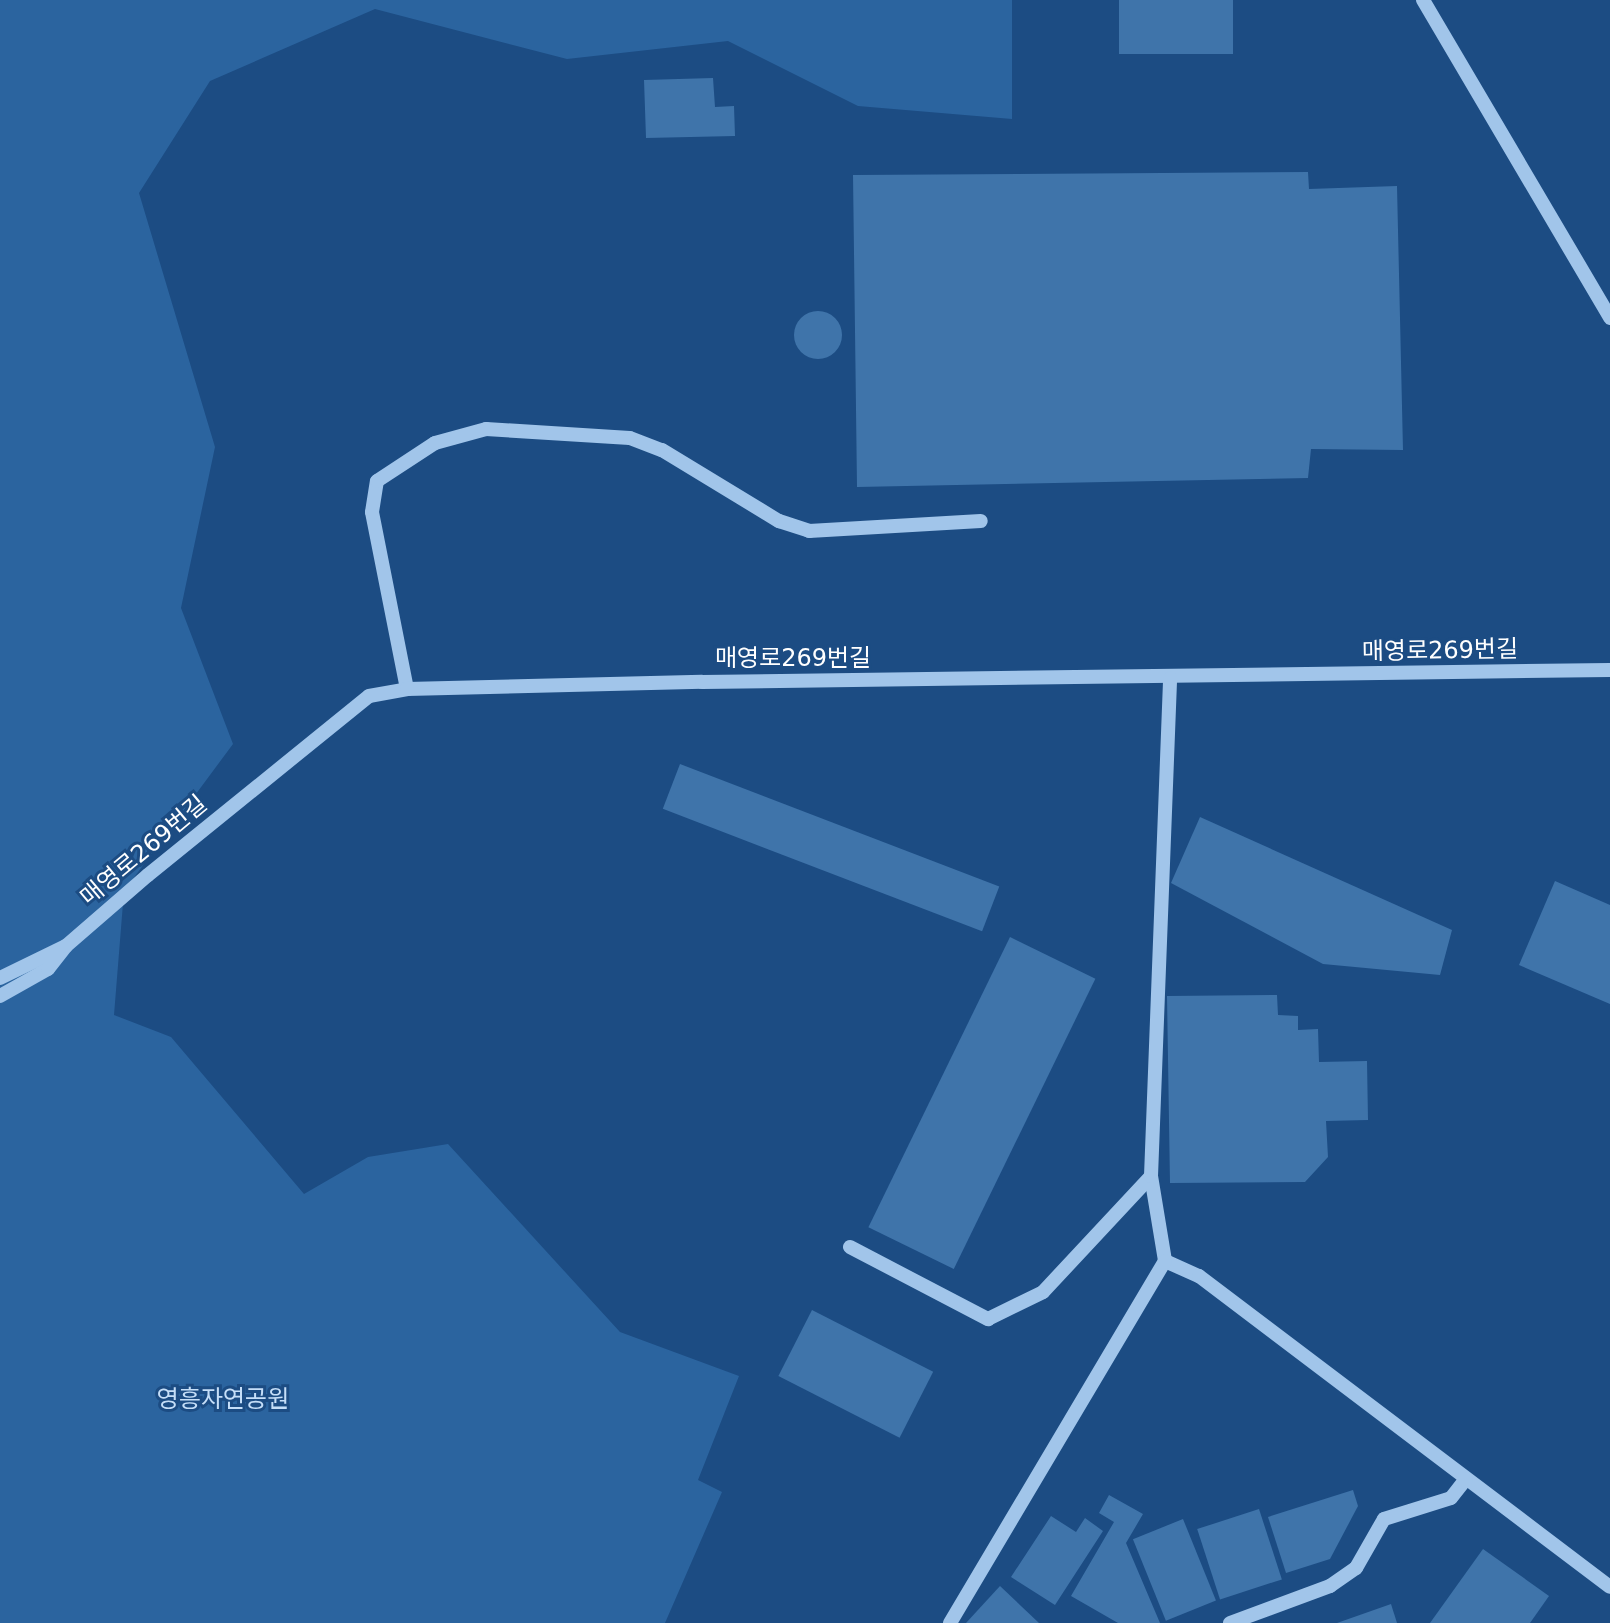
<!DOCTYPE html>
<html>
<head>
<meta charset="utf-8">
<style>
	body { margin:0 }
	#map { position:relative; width:1610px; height:1623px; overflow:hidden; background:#1c4c83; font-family:"DejaVu Sans","Noto Sans KR",sans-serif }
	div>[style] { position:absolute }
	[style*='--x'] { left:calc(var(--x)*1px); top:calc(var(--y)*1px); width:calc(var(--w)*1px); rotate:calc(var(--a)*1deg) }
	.green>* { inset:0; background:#2b649f }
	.building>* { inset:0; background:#3f74aa; transform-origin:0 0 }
	.round { border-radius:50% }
	.minor>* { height:14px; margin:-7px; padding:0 7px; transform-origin:7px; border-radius:7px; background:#a1c5ea }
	span { translate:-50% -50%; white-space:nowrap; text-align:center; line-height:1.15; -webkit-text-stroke:6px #1c4c83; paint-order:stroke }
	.street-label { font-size:24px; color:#fff }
	.park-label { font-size:24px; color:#c5def8 }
</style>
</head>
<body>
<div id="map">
	<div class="green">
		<i style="clip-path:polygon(0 0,1012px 0,1012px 119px,858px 106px,728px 41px,567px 59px,375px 9px,210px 81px,139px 193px,215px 447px,181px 608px,233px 744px,124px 891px,114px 1015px,171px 1037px,304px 1194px,368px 1157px,448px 1144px,620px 1332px,739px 1376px,698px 1480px,722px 1492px,665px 1623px,0 1623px)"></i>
	</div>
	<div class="building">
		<i style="left:1119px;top:0;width:114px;height:54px"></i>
		<i style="clip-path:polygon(713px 78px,715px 107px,734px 106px,735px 136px,646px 138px,644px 80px)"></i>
		<i style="clip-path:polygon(1308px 172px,1309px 189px,1397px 186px,1403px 450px,1311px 449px,1308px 478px,857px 487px,853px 175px)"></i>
		<i class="round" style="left:794px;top:311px;width:48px;height:48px"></i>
		<i style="left:680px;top:764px;width:342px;height:48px;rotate:21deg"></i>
		<i style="clip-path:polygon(1200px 817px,1452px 930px,1440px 975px,1323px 964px,1171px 883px)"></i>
		<i style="clip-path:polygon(1555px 881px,1610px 905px,1610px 1004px,1519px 965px)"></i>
		<i style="left:1010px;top:937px;width:95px;height:323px;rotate:26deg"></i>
		<i style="clip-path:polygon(1277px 995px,1278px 1015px,1298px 1016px,1298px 1030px,1318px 1029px,1319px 1062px,1367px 1061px,1368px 1120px,1326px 1121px,1328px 1157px,1305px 1182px,1170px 1183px,1167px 996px)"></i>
		<i style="left:812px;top:1310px;width:136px;height:74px;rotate:27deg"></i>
		<i style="clip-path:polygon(1353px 1490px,1358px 1506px,1330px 1559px,1286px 1573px,1268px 1517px)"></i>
		<i style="clip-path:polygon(1109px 1495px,1143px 1514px,1126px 1543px,1160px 1623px,1118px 1623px,1071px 1596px,1114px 1522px,1099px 1513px)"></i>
		<i style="left:1259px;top:1509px;width:74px;height:65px;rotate:72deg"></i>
		<i style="clip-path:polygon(1051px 1516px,1076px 1532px,1085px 1518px,1103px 1531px,1055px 1605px,1011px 1577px)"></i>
		<i style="left:1183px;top:1519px;width:88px;height:54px;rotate:68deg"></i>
		<i style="clip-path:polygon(1483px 1549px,1549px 1596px,1530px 1623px,1430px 1623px)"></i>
		<i style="clip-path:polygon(1000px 1586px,1039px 1623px,966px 1623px)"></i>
		<i style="clip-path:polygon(1391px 1604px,1397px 1623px,1337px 1623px)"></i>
	</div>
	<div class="minor">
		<i style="--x:1423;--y:0;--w:369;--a:59.5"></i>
		<i style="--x:407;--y:689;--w:180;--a:-101.2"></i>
		<i style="--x:372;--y:512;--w:31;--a:-81"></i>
		<i style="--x:377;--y:481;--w:69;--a:-33.2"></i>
		<i style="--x:435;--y:443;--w:53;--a:-15.4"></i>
		<i style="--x:486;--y:429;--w:144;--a:3.6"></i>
		<i style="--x:630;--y:438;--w:34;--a:21"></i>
		<i style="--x:662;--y:450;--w:137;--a:31.3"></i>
		<i style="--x:779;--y:521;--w:32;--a:18"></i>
		<i style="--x:809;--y:531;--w:172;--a:-3.3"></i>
		<i style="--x:0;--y:978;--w:73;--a:-25.9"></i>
		<i style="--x:0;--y:996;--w:55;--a:-29.4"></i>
		<i style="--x:48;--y:969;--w:29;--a:-52"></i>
		<i style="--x:66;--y:946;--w:108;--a:-40.9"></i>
		<i style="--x:148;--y:875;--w:284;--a:-39"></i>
		<i style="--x:369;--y:696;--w:39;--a:-10"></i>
		<i style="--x:407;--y:689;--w:295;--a:-1.4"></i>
		<i style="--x:702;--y:682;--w:908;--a:-0.76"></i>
		<i style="--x:1151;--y:1176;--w:86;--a:80.6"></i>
		<i style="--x:1165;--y:1261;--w:37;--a:24"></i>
		<i style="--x:1199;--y:1276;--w:515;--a:37.11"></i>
		<i style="--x:850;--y:1247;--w:156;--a:27.6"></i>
		<i style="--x:988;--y:1319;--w:61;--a:-26.1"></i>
		<i style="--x:1043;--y:1292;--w:158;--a:-47"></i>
		<i style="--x:1151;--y:1176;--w:498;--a:-87.8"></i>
		<i style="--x:950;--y:1623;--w:421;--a:-59.3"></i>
		<i style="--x:1230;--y:1623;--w:107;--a:-20.3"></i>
		<i style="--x:1330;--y:1586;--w:32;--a:-35"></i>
		<i style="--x:1356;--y:1568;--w:56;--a:-60.3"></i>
		<i style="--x:1384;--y:1519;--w:70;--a:-17.4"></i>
		<i style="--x:1451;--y:1498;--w:24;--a:-52"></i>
	</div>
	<div class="street-label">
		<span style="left:1440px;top:651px;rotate:-1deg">매영로269번길</span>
		<span style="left:793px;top:659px">매영로269번길</span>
		<span style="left:144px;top:851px;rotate:-40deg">매영로269번길</span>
	</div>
	<div class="park-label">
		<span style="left:223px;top:1400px">영흥자연공원</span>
	</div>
</div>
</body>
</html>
